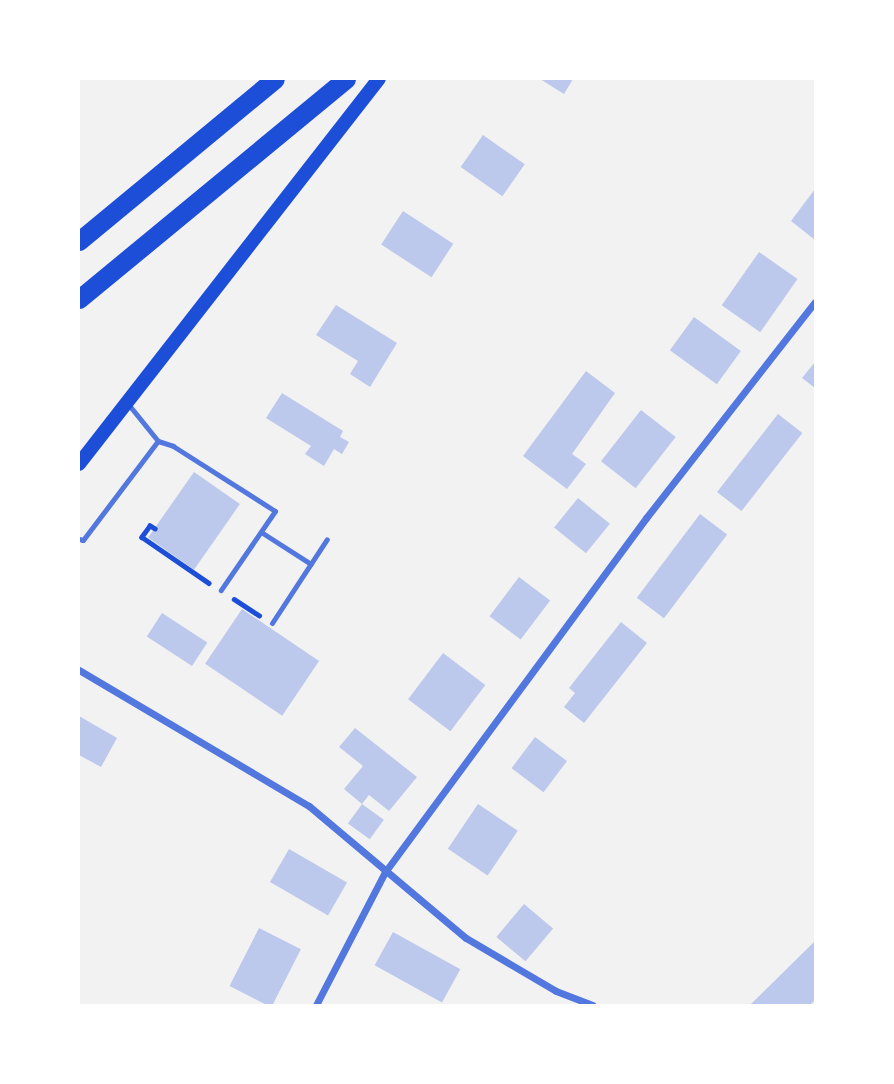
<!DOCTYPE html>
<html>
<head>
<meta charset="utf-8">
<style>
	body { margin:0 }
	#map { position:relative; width:894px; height:1084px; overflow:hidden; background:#f2f2f2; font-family:Literata,serif }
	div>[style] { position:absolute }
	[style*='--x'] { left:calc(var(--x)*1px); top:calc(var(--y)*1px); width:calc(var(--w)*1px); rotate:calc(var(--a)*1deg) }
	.building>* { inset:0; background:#bdc9ec; transform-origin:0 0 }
	.path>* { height:4.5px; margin:-2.25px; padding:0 2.25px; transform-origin:2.25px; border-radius:2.25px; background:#1d4ed8 }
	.service>* { height:5px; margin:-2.5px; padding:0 2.5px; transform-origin:2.5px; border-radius:2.5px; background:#5277de }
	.minor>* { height:7px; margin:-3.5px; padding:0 3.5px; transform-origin:3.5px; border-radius:3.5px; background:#5277de }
	.secondary>* { height:14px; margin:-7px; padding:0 7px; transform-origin:7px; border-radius:7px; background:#1d4ed8 }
	.trunk>* { height:19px; margin:-9.5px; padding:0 9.5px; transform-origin:9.5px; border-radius:9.5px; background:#1d4ed8 }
	span { translate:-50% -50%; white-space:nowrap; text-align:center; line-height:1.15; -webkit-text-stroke:5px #fff; paint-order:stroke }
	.frame { position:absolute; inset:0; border:80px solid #fff; pointer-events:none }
</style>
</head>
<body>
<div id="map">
	<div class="building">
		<i style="clip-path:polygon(540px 79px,573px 79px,564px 94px)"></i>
		<i style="left:483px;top:135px;width:51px;height:39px;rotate:35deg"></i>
		<i style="clip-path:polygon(815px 189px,815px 240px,791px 221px)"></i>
		<i style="left:403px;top:211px;width:60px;height:40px;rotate:33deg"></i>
		<i style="left:759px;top:252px;width:47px;height:65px;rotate:35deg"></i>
		<i style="clip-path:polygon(336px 305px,397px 343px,370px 387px,350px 374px,358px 361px,316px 335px)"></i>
		<i style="left:694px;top:317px;width:58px;height:41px;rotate:36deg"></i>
		<i style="clip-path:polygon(815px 362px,815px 388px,802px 378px)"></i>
		<i style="clip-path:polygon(586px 371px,615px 393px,572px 454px,586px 464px,567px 489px,523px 456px)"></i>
		<i style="clip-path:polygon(282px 393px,343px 431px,340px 437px,349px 442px,342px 454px,334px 449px,324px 466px,305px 454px,311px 446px,266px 418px)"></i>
		<i style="left:641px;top:410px;width:44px;height:65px;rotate:38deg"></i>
		<i style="left:778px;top:414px;width:31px;height:99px;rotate:38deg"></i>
		<i style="left:194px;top:472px;width:56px;height:80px;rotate:35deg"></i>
		<i style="left:578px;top:498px;width:41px;height:38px;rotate:39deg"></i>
		<i style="left:700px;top:514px;width:34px;height:105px;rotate:37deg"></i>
		<i style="left:519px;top:577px;width:39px;height:49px;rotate:37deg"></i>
		<i style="left:242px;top:609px;width:93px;height:66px;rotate:34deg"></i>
		<i style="left:162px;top:613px;width:54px;height:28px;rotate:33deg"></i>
		<i style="clip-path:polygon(621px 622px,647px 643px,584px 723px,564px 707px,575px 693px,569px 688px)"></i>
		<i style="left:443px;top:653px;width:53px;height:58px;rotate:37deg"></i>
		<i style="clip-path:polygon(79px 716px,117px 738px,101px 767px,79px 755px)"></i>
		<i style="clip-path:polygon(355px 728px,417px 777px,389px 811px,369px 795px,362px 804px,344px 789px,363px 766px,339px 747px)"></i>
		<i style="left:535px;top:737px;width:40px;height:39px;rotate:37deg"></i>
		<i style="left:362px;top:804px;width:27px;height:24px;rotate:36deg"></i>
		<i style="left:478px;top:804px;width:48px;height:54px;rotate:34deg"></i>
		<i style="left:289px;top:849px;width:67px;height:38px;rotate:30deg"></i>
		<i style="left:524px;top:904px;width:38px;height:43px;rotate:40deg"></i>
		<i style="left:259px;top:928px;width:47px;height:65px;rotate:27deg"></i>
		<i style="left:393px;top:932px;width:77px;height:38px;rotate:29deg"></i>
		<i style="clip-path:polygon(815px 941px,815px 1000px,810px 1005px,750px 1005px)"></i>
	</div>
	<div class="path">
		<i style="--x:155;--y:529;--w:6;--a:-149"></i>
		<i style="--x:150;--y:526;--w:14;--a:126"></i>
		<i style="--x:142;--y:537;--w:81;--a:34.5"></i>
		<i style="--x:234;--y:599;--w:30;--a:33"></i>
	</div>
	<div class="service">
		<i style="--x:158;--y:441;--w:16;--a:18"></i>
		<i style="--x:173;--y:446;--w:121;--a:32.5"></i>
		<i style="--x:275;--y:511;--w:96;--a:124.4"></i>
		<i style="--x:261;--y:532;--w:59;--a:32.6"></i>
		<i style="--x:79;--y:539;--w:4;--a:14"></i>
		<i style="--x:83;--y:540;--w:124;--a:-52.9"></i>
		<i style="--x:158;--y:441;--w:46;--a:-128.9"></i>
		<i style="--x:272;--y:623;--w:100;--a:-56.8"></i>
	</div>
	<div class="minor">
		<i style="--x:79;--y:670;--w:267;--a:30.6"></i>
		<i style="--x:309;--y:806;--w:205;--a:40.1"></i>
		<i style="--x:466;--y:938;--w:104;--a:30.5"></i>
		<i style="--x:556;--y:991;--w:39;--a:21"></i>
		<i style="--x:316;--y:1005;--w:150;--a:-62.6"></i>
		<i style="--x:385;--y:872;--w:440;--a:-53.6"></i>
		<i style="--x:646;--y:518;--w:274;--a:-52"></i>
	</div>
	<div class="secondary">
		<i style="--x:79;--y:464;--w:488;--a:-52.1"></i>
	</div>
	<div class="trunk">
		<i style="--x:79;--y:241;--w:254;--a:-39.6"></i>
		<i style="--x:79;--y:299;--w:346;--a:-39.5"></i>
	</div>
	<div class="frame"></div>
</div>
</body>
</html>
